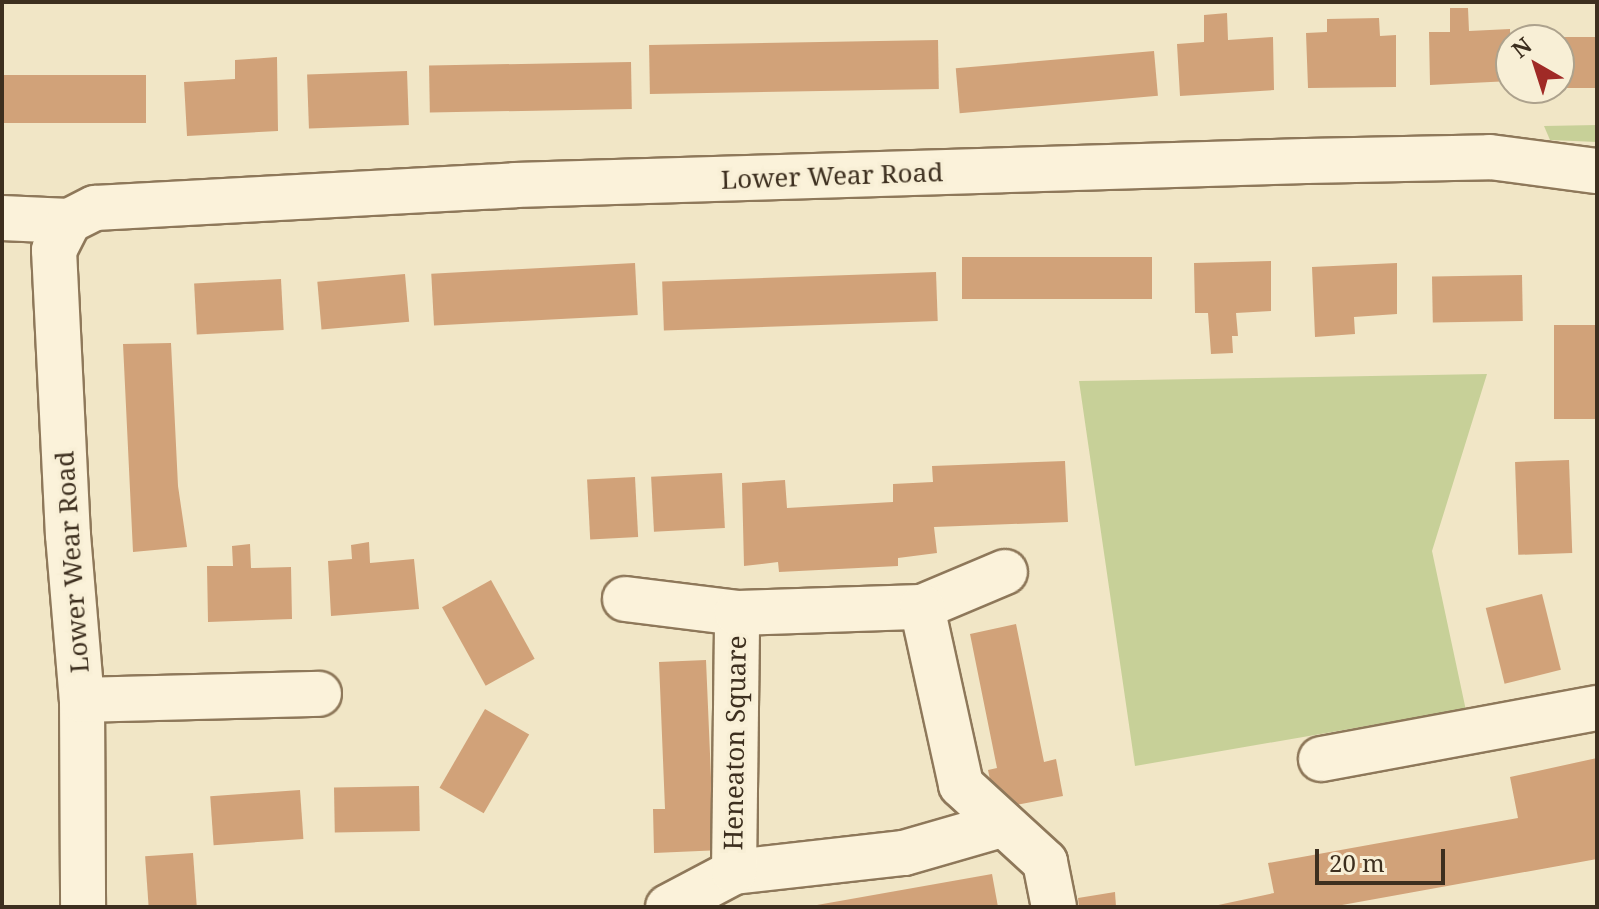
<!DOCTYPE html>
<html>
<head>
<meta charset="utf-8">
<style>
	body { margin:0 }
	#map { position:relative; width:1599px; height:909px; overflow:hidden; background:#f1e6c6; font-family:"Noto Serif",serif }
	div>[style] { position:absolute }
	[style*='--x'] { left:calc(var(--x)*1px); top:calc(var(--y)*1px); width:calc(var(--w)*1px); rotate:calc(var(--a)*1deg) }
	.green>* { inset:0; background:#c7d098 }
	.building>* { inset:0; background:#d1a279; transform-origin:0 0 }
	.roads { filter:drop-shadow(2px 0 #8e785a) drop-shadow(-2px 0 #8e785a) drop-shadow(0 2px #8e785a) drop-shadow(0 -2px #8e785a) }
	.minor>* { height:44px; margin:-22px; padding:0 22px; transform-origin:22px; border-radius:22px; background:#fbf2da }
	span { translate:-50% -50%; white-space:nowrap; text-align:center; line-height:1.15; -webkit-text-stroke:7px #f8efd6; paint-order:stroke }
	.street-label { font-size:26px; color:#3d2f1f }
	.frame { position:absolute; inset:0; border:4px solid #3d2f1f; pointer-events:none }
	.north { position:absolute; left:1495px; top:24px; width:80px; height:80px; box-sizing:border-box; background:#f8efd6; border:2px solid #ada28d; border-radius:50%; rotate:321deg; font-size:22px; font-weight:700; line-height:32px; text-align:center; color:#3d2f1f }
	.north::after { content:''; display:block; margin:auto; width:28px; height:36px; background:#a02a26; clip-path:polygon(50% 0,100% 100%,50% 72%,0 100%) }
	.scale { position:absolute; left:1315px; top:849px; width:130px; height:36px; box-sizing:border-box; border:4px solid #3d2f1f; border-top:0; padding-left:10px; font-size:24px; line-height:28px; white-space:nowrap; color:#3d2f1f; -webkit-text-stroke:6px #f8efd6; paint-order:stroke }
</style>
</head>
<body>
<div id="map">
	<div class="green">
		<i style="clip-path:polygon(1597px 125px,1597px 142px,1550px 140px,1544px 126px)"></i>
		<i style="clip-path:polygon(1487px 374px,1432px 551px,1468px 720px,1459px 710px,1135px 766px,1079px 381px)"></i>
	</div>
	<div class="building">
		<i style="clip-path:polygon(1450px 8px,1468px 8px,1469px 31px,1510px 29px,1511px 81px,1430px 85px,1429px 32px,1450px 32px)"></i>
		<i style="clip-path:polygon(1227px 13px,1228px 40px,1273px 37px,1274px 90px,1180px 96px,1177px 44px,1204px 42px,1204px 15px)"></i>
		<i style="clip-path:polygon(1379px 18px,1380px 36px,1396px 35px,1396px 87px,1308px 88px,1306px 33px,1327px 32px,1327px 19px)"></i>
		<i style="left:1597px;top:37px;width:51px;height:38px;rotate:90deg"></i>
		<i style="left:938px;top:40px;width:49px;height:289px;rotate:89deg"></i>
		<i style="left:1154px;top:51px;width:45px;height:199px;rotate:85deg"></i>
		<i style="clip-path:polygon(277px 57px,278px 131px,187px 136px,184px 82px,235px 79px,235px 60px)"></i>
		<i style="left:631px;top:62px;width:47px;height:202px;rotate:89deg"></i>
		<i style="left:407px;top:71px;width:54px;height:100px;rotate:88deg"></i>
		<i style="left:146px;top:75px;width:48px;height:144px;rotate:90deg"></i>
		<i style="left:1152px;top:257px;width:42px;height:190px;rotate:90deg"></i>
		<i style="clip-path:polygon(1271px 261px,1271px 311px,1236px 313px,1238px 336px,1232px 336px,1233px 353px,1211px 354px,1208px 313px,1195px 313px,1194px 263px)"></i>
		<i style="left:635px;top:263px;width:52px;height:204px;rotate:87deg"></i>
		<i style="clip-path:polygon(1397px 263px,1397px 314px,1354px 317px,1355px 334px,1315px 337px,1312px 267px)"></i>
		<i style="left:936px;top:272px;width:49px;height:274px;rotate:88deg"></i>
		<i style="left:405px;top:274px;width:48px;height:88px;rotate:85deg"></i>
		<i style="left:1522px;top:275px;width:46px;height:90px;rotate:89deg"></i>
		<i style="left:281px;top:279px;width:51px;height:87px;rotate:87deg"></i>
		<i style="left:1597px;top:325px;width:94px;height:43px;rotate:90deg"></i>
		<i style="clip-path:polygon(171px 343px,178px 486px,187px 547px,133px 552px,123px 344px)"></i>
		<i style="left:1569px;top:460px;width:93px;height:54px;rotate:88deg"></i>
		<i style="clip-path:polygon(1065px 461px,1068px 522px,934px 527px,937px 553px,898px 558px,898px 566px,779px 572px,778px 562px,744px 566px,742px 483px,785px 480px,787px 508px,893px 502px,893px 484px,933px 482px,932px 466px)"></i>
		<i style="left:722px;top:473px;width:55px;height:71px;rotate:87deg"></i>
		<i style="left:635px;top:477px;width:60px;height:48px;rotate:87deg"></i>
		<i style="clip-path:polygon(369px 542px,370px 563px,414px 559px,419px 609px,331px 616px,328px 561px,352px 559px,351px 545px)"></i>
		<i style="clip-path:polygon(250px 544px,251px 568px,291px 567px,292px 619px,208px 622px,207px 566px,233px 566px,232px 546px)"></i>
		<i style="left:491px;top:580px;width:90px;height:56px;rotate:61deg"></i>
		<i style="left:1542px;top:594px;width:78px;height:58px;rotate:76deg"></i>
		<i style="clip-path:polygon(1016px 624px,1044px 762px,1056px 759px,1063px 796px,996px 809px,988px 770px,997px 768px,970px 634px)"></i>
		<i style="clip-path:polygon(706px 660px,712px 801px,720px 800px,722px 850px,654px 853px,653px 809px,665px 809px,659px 662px)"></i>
		<i style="left:485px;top:709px;width:51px;height:91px;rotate:30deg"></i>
		<i style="clip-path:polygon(1597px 758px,1597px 859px,1331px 907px,1209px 907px,1274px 893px,1268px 863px,1518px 818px,1510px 777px)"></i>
		<i style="left:419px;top:786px;width:45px;height:85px;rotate:89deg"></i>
		<i style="left:300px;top:790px;width:49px;height:90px;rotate:86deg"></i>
		<i style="left:193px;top:853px;width:54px;height:48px;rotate:86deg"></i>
		<i style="clip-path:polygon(992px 874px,998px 907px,817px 907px,817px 905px)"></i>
		<i style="clip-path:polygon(1115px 892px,1116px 907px,1079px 907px,1078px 898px)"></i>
	</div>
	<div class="roads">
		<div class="minor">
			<i style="--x:2;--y:218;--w:67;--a:2.6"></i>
			<i style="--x:69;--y:221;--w:29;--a:-27"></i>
			<i style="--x:95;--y:208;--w:421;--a:-3.1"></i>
			<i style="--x:515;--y:185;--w:791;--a:-1.74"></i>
			<i style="--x:1306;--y:161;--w:184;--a:-1.2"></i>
			<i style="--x:1490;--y:157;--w:108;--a:7.5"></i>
			<i style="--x:69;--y:221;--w:33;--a:117"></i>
			<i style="--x:54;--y:250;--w:285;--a:87.2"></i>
			<i style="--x:68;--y:535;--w:166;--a:85.2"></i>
			<i style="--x:82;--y:700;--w:207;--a:89.7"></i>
			<i style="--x:625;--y:599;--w:113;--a:7.1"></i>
			<i style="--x:922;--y:607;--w:90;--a:-22.9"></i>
			<i style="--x:82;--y:700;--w:237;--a:-1.5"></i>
			<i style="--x:1321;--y:759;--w:281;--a:-10.5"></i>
			<i style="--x:734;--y:872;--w:171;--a:-6.4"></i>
			<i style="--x:904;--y:853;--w:101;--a:-16.1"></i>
			<i style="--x:668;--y:907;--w:75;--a:-27.9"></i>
			<i style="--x:734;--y:872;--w:259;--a:-89.3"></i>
			<i style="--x:737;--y:613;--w:185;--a:-1.9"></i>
			<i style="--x:922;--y:607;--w:182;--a:77.6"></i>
			<i style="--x:961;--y:785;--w:114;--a:42.5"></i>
			<i style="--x:1045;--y:862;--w:46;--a:78.7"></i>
		</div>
	</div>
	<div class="street-label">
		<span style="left:832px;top:176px;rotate:-2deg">Lower Wear Road</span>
		<span style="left:72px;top:562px;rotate:-94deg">Lower Wear Road</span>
		<span style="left:735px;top:743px;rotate:-89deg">Heneaton Square</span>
	</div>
	<div class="frame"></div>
	<div class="north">N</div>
	<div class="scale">20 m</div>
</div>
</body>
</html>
